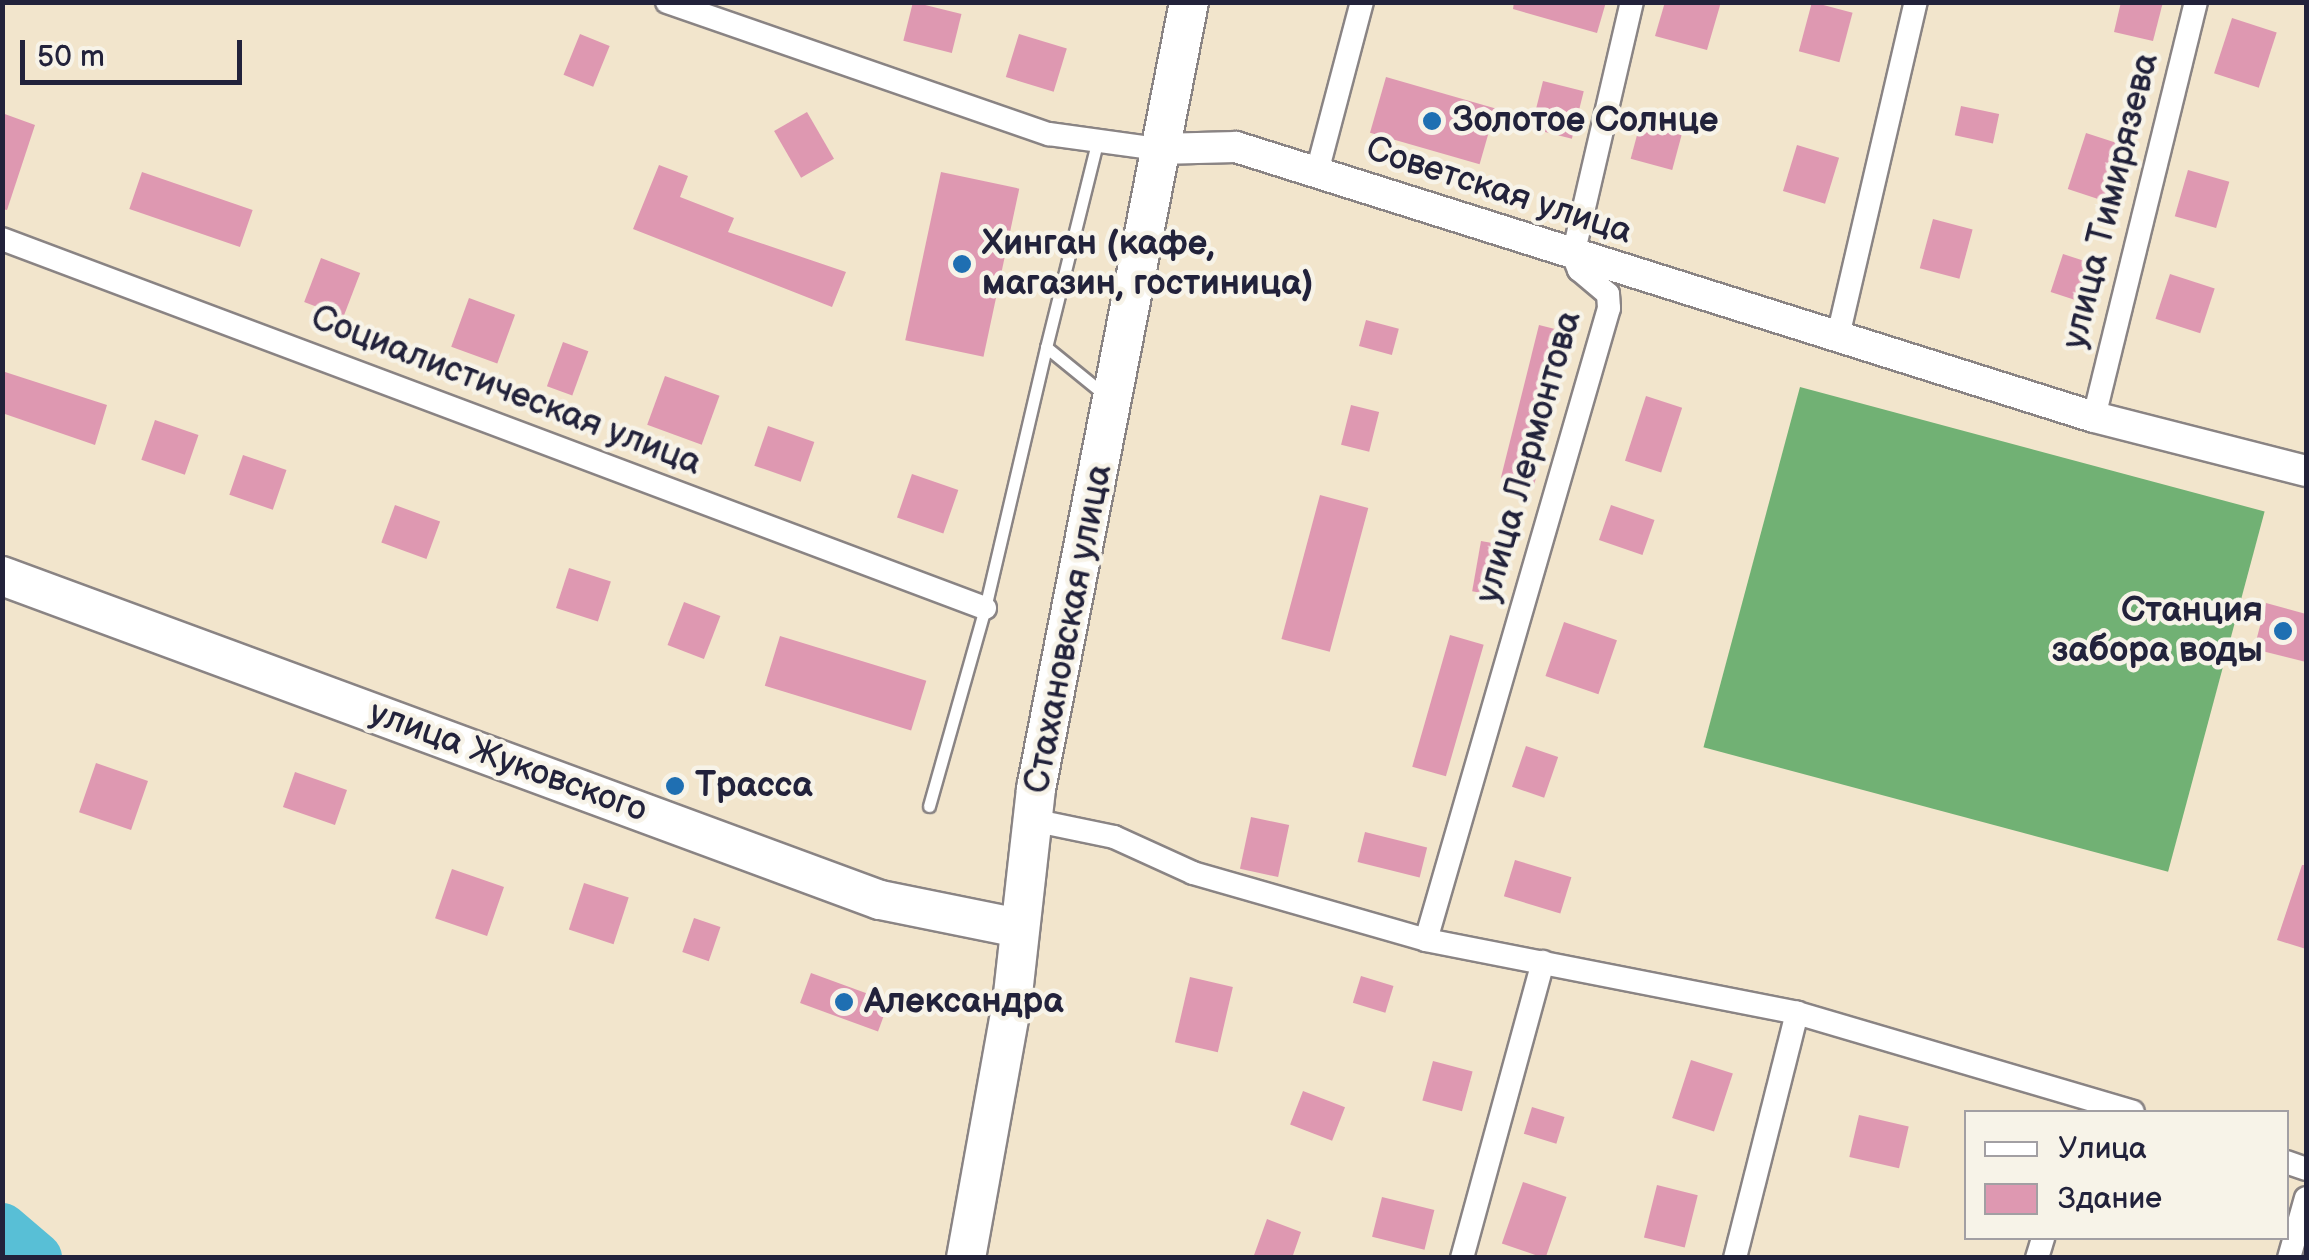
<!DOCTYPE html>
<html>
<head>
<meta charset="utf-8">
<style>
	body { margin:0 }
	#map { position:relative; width:2309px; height:1260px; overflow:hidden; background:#f2e5cc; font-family:"Balsamiq Sans",sans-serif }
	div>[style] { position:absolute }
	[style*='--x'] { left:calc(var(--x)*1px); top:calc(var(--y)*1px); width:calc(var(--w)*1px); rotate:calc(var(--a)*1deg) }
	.forest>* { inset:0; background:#71b174; transform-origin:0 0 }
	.river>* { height:52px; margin:-26px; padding:0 26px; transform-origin:26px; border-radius:26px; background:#58bfd6 }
	.building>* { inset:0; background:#de98b1; transform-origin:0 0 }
	.roads { filter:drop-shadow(2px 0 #8a8484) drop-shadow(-2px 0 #8a8484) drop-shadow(0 2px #8a8484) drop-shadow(0 -2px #8a8484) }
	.service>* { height:11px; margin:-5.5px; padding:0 5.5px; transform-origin:5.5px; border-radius:5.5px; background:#fff }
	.minor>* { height:22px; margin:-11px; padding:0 11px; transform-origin:11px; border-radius:11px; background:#fff }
	.tertiary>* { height:30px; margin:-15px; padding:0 15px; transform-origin:15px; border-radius:15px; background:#fff }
	.primary>* { height:38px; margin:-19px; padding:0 19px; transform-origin:19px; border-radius:19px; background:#fff }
	.dots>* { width:28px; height:28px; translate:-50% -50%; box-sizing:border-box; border:5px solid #f7f3e8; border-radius:50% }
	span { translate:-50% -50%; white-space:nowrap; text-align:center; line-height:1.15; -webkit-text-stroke:9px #f7f3e8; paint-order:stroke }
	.poi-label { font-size:35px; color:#22223b; font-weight:700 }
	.left { translate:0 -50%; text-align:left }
	.right { translate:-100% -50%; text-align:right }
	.street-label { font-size:35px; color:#22223b }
	.frame { position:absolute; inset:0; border:5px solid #22223b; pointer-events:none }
	.legend { position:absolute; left:1964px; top:1110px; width:325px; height:130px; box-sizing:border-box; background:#f7f3e8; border:2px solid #a29fa3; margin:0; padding:12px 18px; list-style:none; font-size:30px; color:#22223b }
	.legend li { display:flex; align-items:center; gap:20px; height:50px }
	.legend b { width:50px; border:2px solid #a29fa3 }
	.scale { position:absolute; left:20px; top:40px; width:222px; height:45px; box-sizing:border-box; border:5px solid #22223b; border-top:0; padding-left:12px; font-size:30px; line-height:35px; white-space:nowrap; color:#22223b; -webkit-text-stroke:8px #f7f3e8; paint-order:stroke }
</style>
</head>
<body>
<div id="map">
	<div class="forest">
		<i style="left:1800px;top:387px;width:481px;height:373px;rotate:15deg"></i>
	</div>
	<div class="river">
		<i style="--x:2;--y:1229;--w:45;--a:40.5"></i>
	</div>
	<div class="building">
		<i style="left:913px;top:2px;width:50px;height:40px;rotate:14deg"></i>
		<i style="clip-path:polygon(1514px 2px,1606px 2px,1597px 33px,1513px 9px)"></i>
		<i style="clip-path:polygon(1665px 2px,1721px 2px,1707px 50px,1655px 36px)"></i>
		<i style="left:1812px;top:2px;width:42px;height:51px;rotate:15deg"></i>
		<i style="clip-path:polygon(2121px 2px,2163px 2px,2153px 41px,2114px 32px)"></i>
		<i style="left:2232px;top:18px;width:47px;height:58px;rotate:18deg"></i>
		<i style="left:580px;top:34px;width:32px;height:44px;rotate:22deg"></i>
		<i style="left:1019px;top:34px;width:50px;height:45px;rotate:17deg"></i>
		<i style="left:1386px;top:77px;width:114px;height:58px;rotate:16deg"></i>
		<i style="left:1543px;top:81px;width:42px;height:49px;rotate:14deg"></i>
		<i style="left:1961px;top:106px;width:39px;height:30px;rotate:12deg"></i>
		<i style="left:807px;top:112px;width:54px;height:38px;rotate:60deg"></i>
		<i style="clip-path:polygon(2px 113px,35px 125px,7px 210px,2px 209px)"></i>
		<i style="left:1640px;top:124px;width:43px;height:36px;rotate:15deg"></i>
		<i style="left:2086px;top:133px;width:47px;height:59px;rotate:18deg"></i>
		<i style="left:1797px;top:145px;width:44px;height:48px;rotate:17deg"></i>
		<i style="clip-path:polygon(659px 165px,688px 176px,680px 197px,734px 218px,728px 232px,846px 272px,832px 307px,633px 229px)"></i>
		<i style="left:2188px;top:170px;width:43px;height:48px;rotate:16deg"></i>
		<i style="left:142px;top:172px;width:117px;height:39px;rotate:19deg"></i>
		<i style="left:941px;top:172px;width:80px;height:172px;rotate:12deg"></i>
		<i style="left:1933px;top:219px;width:41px;height:51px;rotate:15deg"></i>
		<i style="left:2063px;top:254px;width:42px;height:40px;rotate:18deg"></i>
		<i style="left:321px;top:258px;width:42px;height:47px;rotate:21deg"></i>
		<i style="left:2170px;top:274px;width:47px;height:47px;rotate:18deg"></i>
		<i style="left:469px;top:298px;width:49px;height:52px;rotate:20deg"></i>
		<i style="left:1366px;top:320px;width:34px;height:27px;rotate:15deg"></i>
		<i style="left:1539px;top:325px;width:34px;height:158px;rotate:14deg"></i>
		<i style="left:563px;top:342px;width:27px;height:47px;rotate:20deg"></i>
		<i style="clip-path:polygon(2px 371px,107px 405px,95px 445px,2px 413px)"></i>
		<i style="left:665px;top:376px;width:58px;height:52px;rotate:20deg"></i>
		<i style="left:1646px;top:396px;width:38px;height:68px;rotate:18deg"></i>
		<i style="left:1351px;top:405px;width:29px;height:41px;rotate:14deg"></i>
		<i style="left:155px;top:420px;width:46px;height:42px;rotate:19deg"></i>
		<i style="left:768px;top:426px;width:49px;height:42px;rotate:19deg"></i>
		<i style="left:243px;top:455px;width:46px;height:42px;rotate:19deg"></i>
		<i style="left:912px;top:474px;width:49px;height:46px;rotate:19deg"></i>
		<i style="left:1320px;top:495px;width:50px;height:149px;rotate:15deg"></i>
		<i style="left:395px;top:505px;width:48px;height:40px;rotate:20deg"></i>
		<i style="left:1611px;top:505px;width:46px;height:37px;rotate:19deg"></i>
		<i style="left:1481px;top:541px;width:27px;height:51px;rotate:10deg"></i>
		<i style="left:569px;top:568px;width:44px;height:42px;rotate:18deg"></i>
		<i style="left:684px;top:602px;width:39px;height:46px;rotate:21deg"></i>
		<i style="clip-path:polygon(2266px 603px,2306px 614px,2306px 662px,2254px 649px)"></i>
		<i style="left:1564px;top:622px;width:56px;height:57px;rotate:19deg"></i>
		<i style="left:1450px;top:635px;width:35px;height:137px;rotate:16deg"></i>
		<i style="left:780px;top:636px;width:153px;height:52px;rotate:17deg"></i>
		<i style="left:1526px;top:746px;width:34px;height:43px;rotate:19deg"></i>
		<i style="left:96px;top:763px;width:55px;height:52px;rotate:19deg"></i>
		<i style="left:295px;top:772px;width:55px;height:37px;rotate:19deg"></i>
		<i style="left:1251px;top:817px;width:39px;height:53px;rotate:12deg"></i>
		<i style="left:1365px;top:832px;width:64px;height:31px;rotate:14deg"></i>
		<i style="left:1515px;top:860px;width:59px;height:38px;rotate:17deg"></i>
		<i style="clip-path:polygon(2302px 865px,2306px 865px,2306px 949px,2277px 940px)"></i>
		<i style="left:452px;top:869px;width:55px;height:52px;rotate:19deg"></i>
		<i style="left:584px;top:883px;width:47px;height:49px;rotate:18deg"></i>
		<i style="left:694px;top:918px;width:28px;height:36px;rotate:19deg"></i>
		<i style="left:811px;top:973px;width:83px;height:32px;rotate:20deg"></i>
		<i style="left:1361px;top:976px;width:34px;height:28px;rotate:17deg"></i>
		<i style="left:1190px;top:977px;width:44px;height:67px;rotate:13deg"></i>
		<i style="left:1691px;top:1060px;width:44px;height:61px;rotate:18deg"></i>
		<i style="left:1433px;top:1061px;width:41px;height:41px;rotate:15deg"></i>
		<i style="left:1303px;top:1091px;width:45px;height:36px;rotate:21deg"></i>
		<i style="left:1532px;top:1107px;width:34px;height:28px;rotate:17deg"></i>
		<i style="left:1859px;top:1115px;width:51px;height:43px;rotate:13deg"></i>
		<i style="left:1523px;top:1182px;width:46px;height:65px;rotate:19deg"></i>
		<i style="left:1657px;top:1185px;width:42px;height:54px;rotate:14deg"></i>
		<i style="left:1382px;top:1197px;width:54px;height:41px;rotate:14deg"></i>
		<i style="clip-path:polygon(1267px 1219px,1301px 1232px,1292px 1258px,1253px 1258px)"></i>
	</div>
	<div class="roads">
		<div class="service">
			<i style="--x:1097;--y:143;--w:210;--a:104"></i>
			<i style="--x:1046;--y:347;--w:76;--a:39.1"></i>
			<i style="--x:929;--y:806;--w:206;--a:-74.2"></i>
			<i style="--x:985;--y:608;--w:268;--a:-76.8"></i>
		</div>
		<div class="minor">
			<i style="--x:667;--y:2;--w:404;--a:19.1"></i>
			<i style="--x:1049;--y:134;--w:111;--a:7.8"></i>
			<i style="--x:1317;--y:172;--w:176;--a:-75.2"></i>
			<i style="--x:2;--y:239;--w:1050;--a:20.58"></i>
			<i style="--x:1838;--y:336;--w:343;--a:-76.9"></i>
			<i style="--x:2094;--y:417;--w:427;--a:-76.2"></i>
			<i style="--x:1032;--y:820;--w:84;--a:11.7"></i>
			<i style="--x:1114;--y:837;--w:87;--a:24.5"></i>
			<i style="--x:1193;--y:873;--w:242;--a:16"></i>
			<i style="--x:1426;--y:940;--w:378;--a:11.1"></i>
			<i style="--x:1797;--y:1013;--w:350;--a:16.4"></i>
			<i style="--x:1426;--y:940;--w:658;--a:-73.85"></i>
			<i style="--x:1609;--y:308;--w:14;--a:-94"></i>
			<i style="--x:1608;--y:294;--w:38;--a:-140"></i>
			<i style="--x:1579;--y:270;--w:16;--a:-112"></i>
			<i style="--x:1573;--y:255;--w:260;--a:-76.9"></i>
			<i style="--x:2286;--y:1162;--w:21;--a:19"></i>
			<i style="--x:1462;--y:1258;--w:307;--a:-74.7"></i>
			<i style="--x:1735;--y:1258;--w:253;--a:-75.8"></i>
			<i style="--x:2037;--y:1258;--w:21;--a:-73"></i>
			<i style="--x:2289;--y:1258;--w:62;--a:-74.2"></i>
		</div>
		<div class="tertiary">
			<i style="--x:1159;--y:149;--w:77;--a:-1.5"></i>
			<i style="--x:1236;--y:147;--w:899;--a:17.47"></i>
			<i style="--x:2094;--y:417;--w:219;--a:14.3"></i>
		</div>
		<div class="primary">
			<i style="--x:2;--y:576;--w:936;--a:20.26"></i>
			<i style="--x:880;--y:900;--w:142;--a:11.4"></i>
			<i style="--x:966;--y:1258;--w:259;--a:-79.8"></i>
			<i style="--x:1012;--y:1003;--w:215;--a:-83.6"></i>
			<i style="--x:1036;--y:789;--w:802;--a:-79"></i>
		</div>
	</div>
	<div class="dots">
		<i style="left:1432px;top:121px;background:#1f6fb2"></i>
		<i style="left:962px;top:264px;background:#1f6fb2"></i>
		<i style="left:2283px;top:631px;background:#1f6fb2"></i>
		<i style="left:675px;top:786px;background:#1f6fb2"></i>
		<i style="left:844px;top:1002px;background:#1f6fb2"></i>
	</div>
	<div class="poi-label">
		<span class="left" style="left:1452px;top:121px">Золотое Солнце</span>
		<span class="left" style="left:982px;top:264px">Хинган (кафе,<br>магазин, гостиница)</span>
		<span class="right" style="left:2263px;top:631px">Станция<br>забора воды</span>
		<span class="left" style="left:695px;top:786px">Трасса</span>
		<span class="left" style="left:864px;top:1002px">Александра</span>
	</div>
	<div class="street-label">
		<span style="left:1499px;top:191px;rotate:18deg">Советская улица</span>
		<span style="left:2111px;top:201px;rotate:-76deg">улица Тимирязева</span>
		<span style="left:506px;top:391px;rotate:21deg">Социалистическая улица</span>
		<span style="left:1529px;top:457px;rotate:-74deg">улица Лермонтова</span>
		<span style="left:1069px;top:629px;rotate:-79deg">Стахановская улица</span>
		<span style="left:508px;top:762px;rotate:20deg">улица Жуковского</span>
	</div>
	<div class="frame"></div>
	<ul class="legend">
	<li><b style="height:12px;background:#fff"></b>Улица</li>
	<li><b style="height:28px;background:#de98b1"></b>Здание</li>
	</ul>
	<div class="scale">50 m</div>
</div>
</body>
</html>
